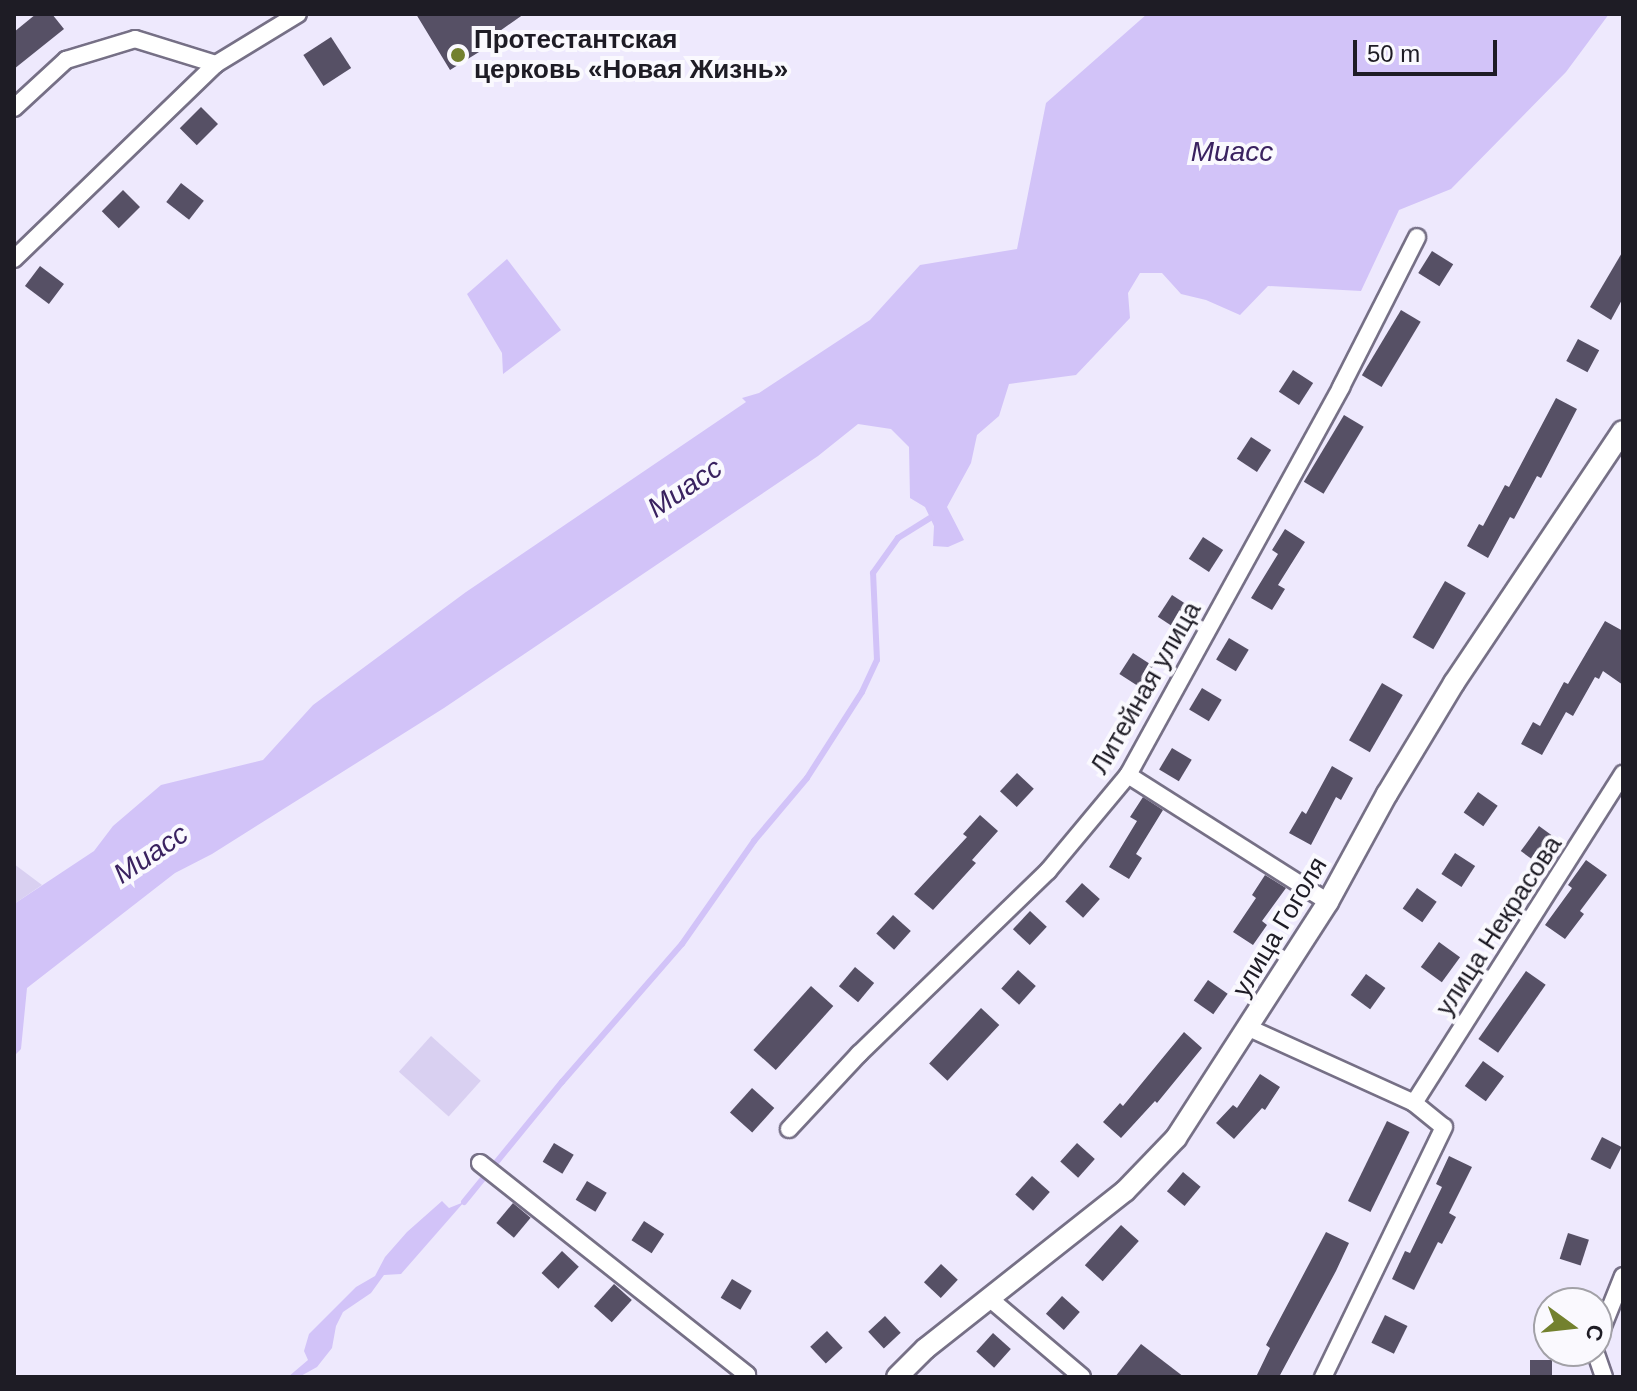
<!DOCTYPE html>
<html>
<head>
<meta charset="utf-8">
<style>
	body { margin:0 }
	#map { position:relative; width:1637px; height:1391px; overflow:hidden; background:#eee9fd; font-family:Helvetica,sans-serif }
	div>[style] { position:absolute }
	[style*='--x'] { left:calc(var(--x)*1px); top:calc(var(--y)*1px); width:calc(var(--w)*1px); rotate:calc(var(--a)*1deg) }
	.green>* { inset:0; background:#d9d0f1; transform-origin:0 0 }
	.water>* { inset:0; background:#d2c3f8 }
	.stream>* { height:6px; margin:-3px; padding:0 3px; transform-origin:3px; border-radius:3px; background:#d2c3f8 }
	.building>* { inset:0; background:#565065; transform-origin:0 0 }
	.roads { filter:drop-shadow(2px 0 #767086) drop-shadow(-2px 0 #767086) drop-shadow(0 2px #767086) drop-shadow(0 -2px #767086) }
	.minor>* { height:16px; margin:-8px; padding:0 8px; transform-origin:8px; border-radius:8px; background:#fff }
	.tertiary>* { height:20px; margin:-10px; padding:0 10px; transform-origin:10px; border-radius:10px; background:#fff }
	.dots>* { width:22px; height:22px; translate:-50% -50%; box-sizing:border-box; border:4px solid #faf9fe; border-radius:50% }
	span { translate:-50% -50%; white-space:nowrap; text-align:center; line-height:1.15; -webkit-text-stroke:8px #faf9fe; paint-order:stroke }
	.poi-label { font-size:26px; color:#1e1c25; font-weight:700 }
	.left { translate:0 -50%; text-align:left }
	.street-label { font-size:26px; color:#1e1c25 }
	.water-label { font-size:28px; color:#3a2260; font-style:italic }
	.frame { position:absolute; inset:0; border:16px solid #1e1c25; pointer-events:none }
	.north { position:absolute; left:1533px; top:1287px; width:80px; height:80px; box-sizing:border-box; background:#faf9fe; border:2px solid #a2a1a7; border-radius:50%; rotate:105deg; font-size:22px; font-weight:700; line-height:32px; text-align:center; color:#1e1c25 }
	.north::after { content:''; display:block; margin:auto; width:28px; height:36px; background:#73812e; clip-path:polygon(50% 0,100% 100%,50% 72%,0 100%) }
	.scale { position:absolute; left:1353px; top:40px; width:144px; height:36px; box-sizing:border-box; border:4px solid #1e1c25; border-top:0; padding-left:10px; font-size:24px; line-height:28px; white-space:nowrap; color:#1e1c25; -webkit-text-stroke:6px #faf9fe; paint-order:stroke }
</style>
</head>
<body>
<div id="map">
	<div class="green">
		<i style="clip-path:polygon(14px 864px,42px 885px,14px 904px)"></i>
		<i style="left:431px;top:1036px;width:67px;height:48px;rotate:42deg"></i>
	</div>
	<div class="water">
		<i style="clip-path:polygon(1147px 14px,1609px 14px,1566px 72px,1451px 189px,1399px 210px,1361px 291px,1268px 286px,1240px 315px,1206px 300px,1181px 294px,1162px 273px,1140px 273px,1128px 293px,1130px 318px,1076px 375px,1009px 384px,999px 416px,977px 435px,971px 463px,947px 507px,964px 540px,948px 547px,933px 546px,934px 526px,925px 507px,910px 498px,909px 447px,891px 429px,858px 424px,818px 456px,444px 708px,212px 854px,175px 873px,27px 988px,21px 1049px,14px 1056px,14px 904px,94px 851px,113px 826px,161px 785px,263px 760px,313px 705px,466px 592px,746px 402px,742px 398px,759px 393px,870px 320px,920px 265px,1017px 249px,1046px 103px)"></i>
		<i style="clip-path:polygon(507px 259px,561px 330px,503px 374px,502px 353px,467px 294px)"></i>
		<i style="clip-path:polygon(442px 1201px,449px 1208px,464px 1202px,401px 1274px,384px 1275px,371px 1293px,343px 1312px,336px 1326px,332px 1348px,317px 1367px,299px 1377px,288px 1377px,308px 1360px,304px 1351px,309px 1334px,356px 1287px,375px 1276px,385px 1257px,407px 1232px)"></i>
	</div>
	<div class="stream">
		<i style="--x:464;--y:1202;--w:155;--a:-50.8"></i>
		<i style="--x:562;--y:1082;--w:183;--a:-49"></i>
		<i style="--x:682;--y:944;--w:126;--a:-55"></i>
		<i style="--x:754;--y:841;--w:82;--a:-49.9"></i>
		<i style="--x:807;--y:778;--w:102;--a:-57.4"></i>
		<i style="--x:862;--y:692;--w:35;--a:-65"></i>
		<i style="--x:877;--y:660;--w:87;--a:-92.6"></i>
		<i style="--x:873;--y:573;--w:43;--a:-54.5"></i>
		<i style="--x:898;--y:538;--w:38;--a:-32"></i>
	</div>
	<div class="building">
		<i style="clip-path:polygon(36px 14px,52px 14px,64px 29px,14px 69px,14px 32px)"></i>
		<i style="clip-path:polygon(416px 14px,524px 14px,497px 33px,500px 39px,450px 70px)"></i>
		<i style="left:331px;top:37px;width:37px;height:33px;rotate:57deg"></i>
		<i style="left:201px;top:107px;width:24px;height:30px;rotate:45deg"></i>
		<i style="left:181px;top:183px;width:29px;height:24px;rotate:38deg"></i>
		<i style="left:123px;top:190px;width:24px;height:30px;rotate:45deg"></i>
		<i style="left:1432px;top:251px;width:25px;height:26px;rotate:32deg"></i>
		<i style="clip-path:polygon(1623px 251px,1623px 298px,1611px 320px,1590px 307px)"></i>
		<i style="left:40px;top:266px;width:30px;height:25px;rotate:37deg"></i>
		<i style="left:1401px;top:310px;width:23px;height:76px;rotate:31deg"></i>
		<i style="left:1578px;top:339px;width:24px;height:25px;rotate:28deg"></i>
		<i style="left:1293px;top:370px;width:24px;height:26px;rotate:33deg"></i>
		<i style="clip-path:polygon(1556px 398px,1577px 409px,1541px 478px,1537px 476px,1514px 519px,1510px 517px,1488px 558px,1467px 546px,1479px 524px,1483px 526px,1505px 485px,1509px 487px)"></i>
		<i style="left:1344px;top:415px;width:23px;height:78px;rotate:31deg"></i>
		<i style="left:1251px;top:437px;width:24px;height:26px;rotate:33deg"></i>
		<i style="clip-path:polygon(1285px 529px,1305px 542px,1278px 585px,1285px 589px,1272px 610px,1251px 598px,1278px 554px,1272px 550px)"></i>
		<i style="left:1203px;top:537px;width:24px;height:26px;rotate:33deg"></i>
		<i style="left:1445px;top:581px;width:24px;height:65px;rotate:30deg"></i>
		<i style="left:1172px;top:595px;width:24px;height:26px;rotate:33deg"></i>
		<i style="clip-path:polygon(1605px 621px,1623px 631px,1623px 685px,1603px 671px,1599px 679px,1595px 677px,1573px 716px,1566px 712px,1542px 755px,1521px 744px,1533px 722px,1540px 726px,1564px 682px,1568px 684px)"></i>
		<i style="left:1229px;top:638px;width:23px;height:25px;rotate:31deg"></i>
		<i style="left:1133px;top:653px;width:24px;height:25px;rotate:33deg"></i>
		<i style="left:1382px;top:683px;width:24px;height:66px;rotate:30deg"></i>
		<i style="left:1202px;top:688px;width:23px;height:25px;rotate:31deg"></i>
		<i style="left:1172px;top:748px;width:23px;height:25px;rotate:31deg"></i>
		<i style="clip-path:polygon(1332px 766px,1353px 778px,1341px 800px,1336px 797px,1311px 845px,1289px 833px,1302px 811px,1306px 814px)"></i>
		<i style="left:1017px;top:773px;width:23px;height:25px;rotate:43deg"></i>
		<i style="left:1478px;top:792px;width:24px;height:25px;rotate:35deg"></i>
		<i style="clip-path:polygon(1143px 797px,1163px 810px,1136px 854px,1142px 858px,1129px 879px,1109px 867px,1137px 821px,1130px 817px)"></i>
		<i style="clip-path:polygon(980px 815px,998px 831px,972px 860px,976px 863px,933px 910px,914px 894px,967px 837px,963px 834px)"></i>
		<i style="left:1539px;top:826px;width:26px;height:31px;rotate:36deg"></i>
		<i style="left:1455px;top:853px;width:24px;height:25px;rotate:33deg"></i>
		<i style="clip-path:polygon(1586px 860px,1607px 875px,1580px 911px,1584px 914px,1565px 939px,1545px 925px,1572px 888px,1568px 885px)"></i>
		<i style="clip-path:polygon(1265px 875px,1286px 888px,1262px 921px,1267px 925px,1253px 945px,1233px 932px,1256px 898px,1252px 895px)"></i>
		<i style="left:1082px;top:883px;width:24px;height:25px;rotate:42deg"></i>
		<i style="left:1417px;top:888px;width:24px;height:25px;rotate:35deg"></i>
		<i style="left:1030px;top:911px;width:23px;height:25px;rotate:43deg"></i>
		<i style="left:893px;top:915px;width:24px;height:25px;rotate:42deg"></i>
		<i style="left:1439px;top:942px;width:26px;height:31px;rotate:36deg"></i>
		<i style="left:855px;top:967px;width:25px;height:25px;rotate:40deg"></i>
		<i style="left:1018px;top:970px;width:24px;height:25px;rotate:42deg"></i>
		<i style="left:1526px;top:971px;width:24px;height:83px;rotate:35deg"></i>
		<i style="left:1366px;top:974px;width:24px;height:26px;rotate:36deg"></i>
		<i style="left:1208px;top:980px;width:24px;height:25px;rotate:35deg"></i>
		<i style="left:811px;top:986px;width:30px;height:86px;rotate:42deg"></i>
		<i style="left:981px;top:1008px;width:25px;height:76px;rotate:43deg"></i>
		<i style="clip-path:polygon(1184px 1032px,1202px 1048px,1157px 1103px,1155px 1101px,1121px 1138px,1103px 1122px,1120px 1103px,1123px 1106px)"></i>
		<i style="left:1483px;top:1061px;width:26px;height:31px;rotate:36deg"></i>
		<i style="clip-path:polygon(1260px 1074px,1280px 1087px,1265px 1110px,1262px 1108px,1234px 1139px,1216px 1123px,1233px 1105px,1237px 1108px)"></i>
		<i style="left:752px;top:1088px;width:30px;height:33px;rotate:42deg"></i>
		<i style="left:1387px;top:1121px;width:25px;height:89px;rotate:26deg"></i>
		<i style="left:1602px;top:1137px;width:22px;height:25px;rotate:27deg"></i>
		<i style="left:554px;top:1143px;width:23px;height:22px;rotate:31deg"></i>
		<i style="left:1077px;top:1143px;width:24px;height:25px;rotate:42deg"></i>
		<i style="clip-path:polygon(1449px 1156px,1472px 1167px,1449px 1213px,1456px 1217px,1442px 1244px,1438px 1242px,1414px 1290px,1392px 1279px,1405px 1251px,1410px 1253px,1442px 1187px,1436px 1184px)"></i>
		<i style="left:1183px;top:1172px;width:23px;height:25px;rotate:40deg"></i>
		<i style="left:1032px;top:1176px;width:24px;height:25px;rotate:42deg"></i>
		<i style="left:587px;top:1181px;width:23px;height:22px;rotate:31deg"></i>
		<i style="left:513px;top:1203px;width:23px;height:26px;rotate:40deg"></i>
		<i style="left:644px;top:1221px;width:24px;height:23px;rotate:33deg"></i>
		<i style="left:1121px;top:1225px;width:24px;height:54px;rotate:42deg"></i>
		<i style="clip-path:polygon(1326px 1232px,1349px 1243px,1336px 1271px,1279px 1377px,1256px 1377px,1270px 1348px,1266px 1345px)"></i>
		<i style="left:1568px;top:1233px;width:22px;height:27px;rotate:18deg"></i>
		<i style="left:562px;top:1251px;width:23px;height:30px;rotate:43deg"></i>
		<i style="left:941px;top:1264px;width:23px;height:25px;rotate:43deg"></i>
		<i style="left:732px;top:1279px;width:23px;height:22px;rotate:31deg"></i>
		<i style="left:614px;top:1284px;width:24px;height:30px;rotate:42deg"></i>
		<i style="left:1062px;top:1296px;width:24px;height:24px;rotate:42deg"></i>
		<i style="left:1385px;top:1315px;width:25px;height:31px;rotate:26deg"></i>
		<i style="left:885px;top:1316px;width:23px;height:23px;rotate:47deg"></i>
		<i style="left:827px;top:1331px;width:23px;height:23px;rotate:47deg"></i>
		<i style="left:993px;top:1333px;width:24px;height:25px;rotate:42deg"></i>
		<i style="clip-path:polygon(1141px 1344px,1184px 1377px,1115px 1377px)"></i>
		<i style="left:1530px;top:1360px;width:22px;height:17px"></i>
	</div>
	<div class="roads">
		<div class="minor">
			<i style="--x:14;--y:108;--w:71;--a:-42.7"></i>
			<i style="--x:66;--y:60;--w:72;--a:-16.9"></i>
			<i style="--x:135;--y:39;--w:85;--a:17.2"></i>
			<i style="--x:216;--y:64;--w:96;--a:-31.4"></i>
			<i style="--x:14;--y:259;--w:281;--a:-44"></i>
			<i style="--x:1128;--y:775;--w:237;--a:32.4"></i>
			<i style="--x:1249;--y:1028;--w:181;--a:24.4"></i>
			<i style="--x:1414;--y:1103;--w:38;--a:39"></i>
			<i style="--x:1444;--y:1127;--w:278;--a:115.8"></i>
			<i style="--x:1414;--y:1103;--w:390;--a:-57.6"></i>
			<i style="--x:789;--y:1129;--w:103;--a:-47"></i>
			<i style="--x:859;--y:1054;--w:263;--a:-44.1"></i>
			<i style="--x:1048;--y:871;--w:125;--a:-50.2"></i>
			<i style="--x:1128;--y:775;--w:443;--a:-61.2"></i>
			<i style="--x:1341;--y:387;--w:168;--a:-63.1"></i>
			<i style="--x:480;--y:1163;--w:341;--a:38.4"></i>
			<i style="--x:747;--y:1375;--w:3;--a:135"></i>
			<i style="--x:989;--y:1298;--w:122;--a:40.3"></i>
			<i style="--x:1597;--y:1341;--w:70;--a:-68.2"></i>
			<i style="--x:1595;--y:1351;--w:28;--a:71"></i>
		</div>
		<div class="tertiary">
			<i style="--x:897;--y:1377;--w:40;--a:-45"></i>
			<i style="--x:925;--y:1349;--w:255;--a:-38.3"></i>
			<i style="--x:1125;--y:1191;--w:74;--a:-46.1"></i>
			<i style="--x:1176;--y:1138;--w:281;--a:-57.2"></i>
			<i style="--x:1328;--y:902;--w:123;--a:-61.4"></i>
			<i style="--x:1387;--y:794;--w:130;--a:-58.9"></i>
			<i style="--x:1454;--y:683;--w:303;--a:-56.2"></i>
		</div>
	</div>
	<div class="dots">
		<i style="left:458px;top:55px;background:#73812e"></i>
	</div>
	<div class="poi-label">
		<span class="left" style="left:474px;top:55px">Протестантская<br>церковь «Новая Жизнь»</span>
	</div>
	<div class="street-label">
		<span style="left:1146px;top:688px;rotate:-60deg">Литейная улица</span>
		<span style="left:1499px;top:926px;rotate:-57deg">улица Некрасова</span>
		<span style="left:1280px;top:927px;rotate:-59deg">улица Гоголя</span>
	</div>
	<div class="water-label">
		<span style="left:1232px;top:152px">Миасс</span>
		<span style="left:685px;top:488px;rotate:-34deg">Миасс</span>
		<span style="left:151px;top:854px;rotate:-34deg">Миасс</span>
	</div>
	<div class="frame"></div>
	<div class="north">С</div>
	<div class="scale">50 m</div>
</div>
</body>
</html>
